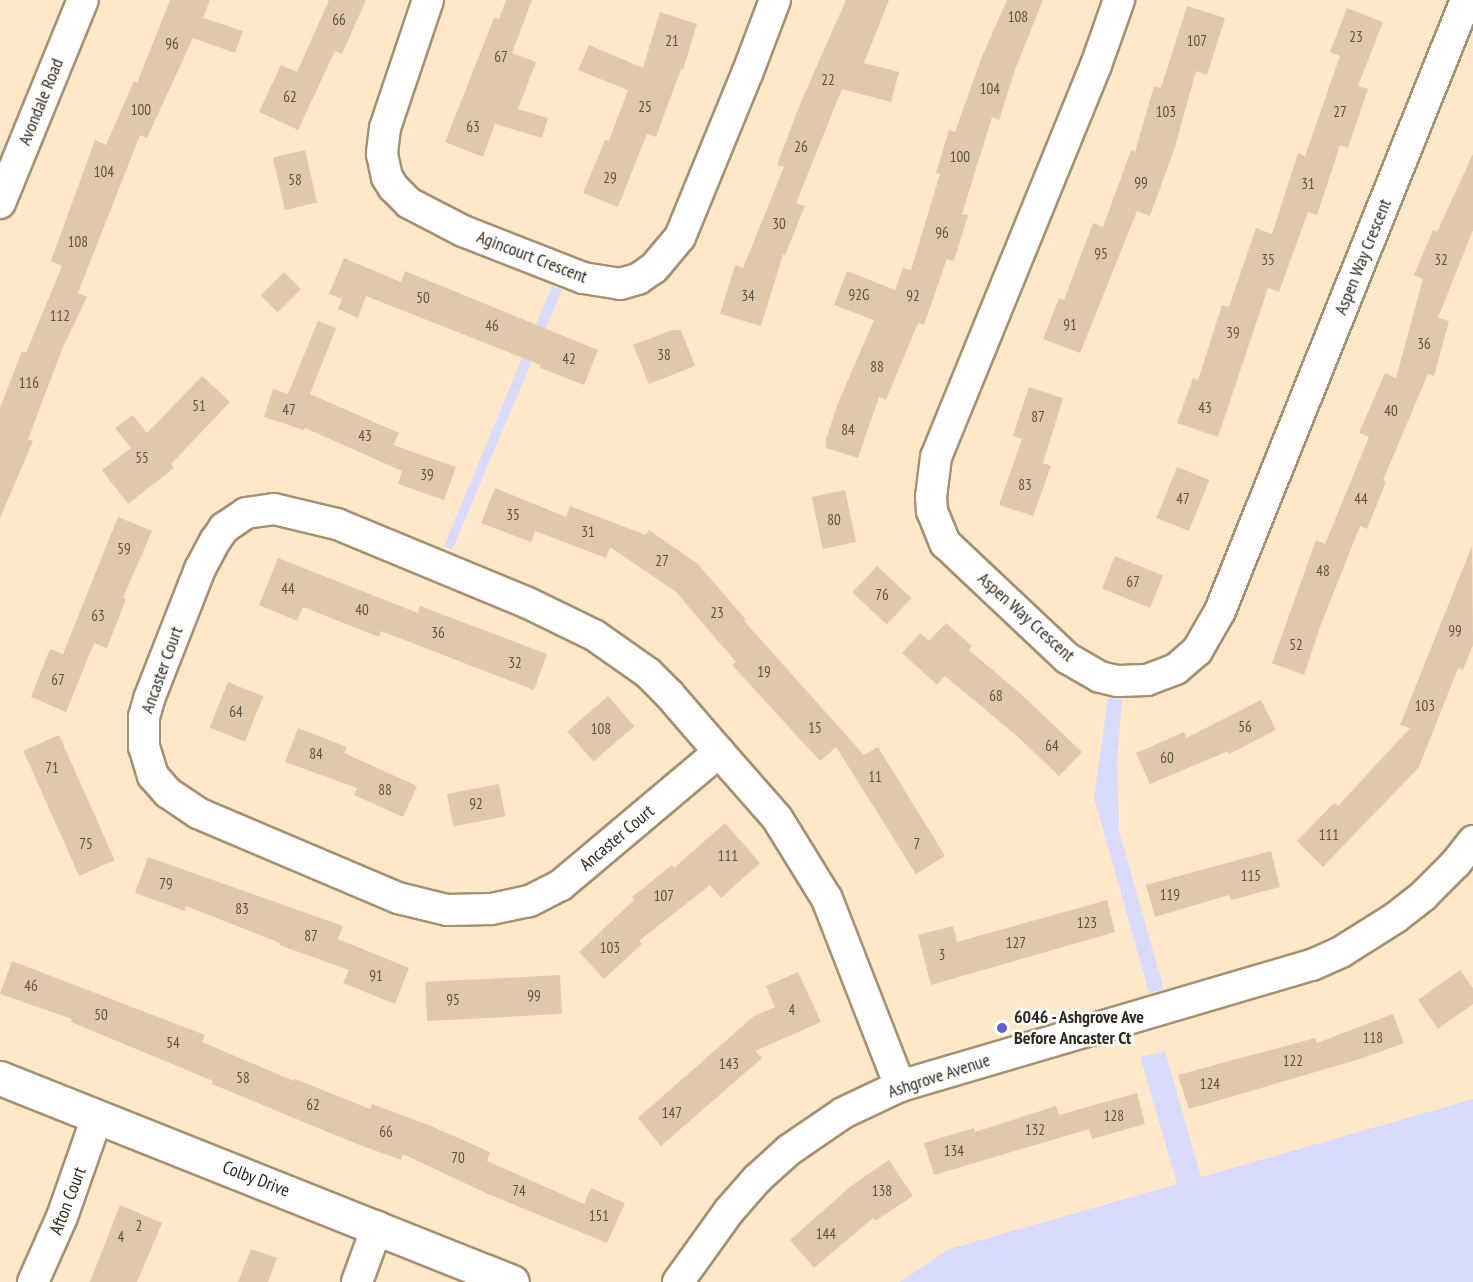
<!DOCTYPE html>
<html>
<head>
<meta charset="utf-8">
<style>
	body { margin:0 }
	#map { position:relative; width:1473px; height:1282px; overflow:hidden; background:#fee8c8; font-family:"PT Sans Narrow",sans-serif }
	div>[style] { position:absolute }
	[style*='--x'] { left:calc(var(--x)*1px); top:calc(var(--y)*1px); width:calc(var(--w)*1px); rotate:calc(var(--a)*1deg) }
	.green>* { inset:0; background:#d8dbfc }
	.building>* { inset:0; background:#dfc9aa; transform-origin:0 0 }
	.roads { filter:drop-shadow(2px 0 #a49072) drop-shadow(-2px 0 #a49072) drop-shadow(0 2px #a49072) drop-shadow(0 -2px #a49072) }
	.minor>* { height:30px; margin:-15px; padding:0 15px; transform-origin:15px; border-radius:15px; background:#fff }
	.tertiary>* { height:33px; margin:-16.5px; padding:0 16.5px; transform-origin:16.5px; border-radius:16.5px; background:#fff }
	.dots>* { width:16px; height:16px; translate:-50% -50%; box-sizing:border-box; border:3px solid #fff; border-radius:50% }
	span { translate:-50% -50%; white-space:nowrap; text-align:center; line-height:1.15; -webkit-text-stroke:5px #fff; paint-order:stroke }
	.number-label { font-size:15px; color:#5c5040 }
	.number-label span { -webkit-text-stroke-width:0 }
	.street-label { font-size:18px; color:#30281c }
	.poi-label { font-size:18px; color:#30281c; font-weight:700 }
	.left { translate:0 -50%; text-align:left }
</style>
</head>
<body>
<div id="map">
	<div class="green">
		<i style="clip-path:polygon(552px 286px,562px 290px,452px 550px,444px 546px)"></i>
		<i style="clip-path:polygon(1108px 698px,1122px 699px,1117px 761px,1119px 831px,1164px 989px,1149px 993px,1094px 798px)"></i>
		<i style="clip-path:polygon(1165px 1051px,1201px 1177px,1473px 1099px,1473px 1282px,900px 1282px,949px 1249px,1177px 1184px,1140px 1057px)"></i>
	</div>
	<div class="building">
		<i style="clip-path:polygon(170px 0,210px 0,203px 18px,243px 31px,235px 53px,193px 38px,147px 138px,140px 135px,78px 293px,87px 297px,63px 347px,28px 439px,33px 441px,0 518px,0 408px,22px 351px,26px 353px,62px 266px,51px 261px,95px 140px,106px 145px,134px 81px,137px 83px)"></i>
		<i style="clip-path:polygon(329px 0,366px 0,342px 54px,335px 51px,298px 130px,259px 112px,281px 65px,297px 72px)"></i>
		<i style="clip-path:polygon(506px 0,532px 0,512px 53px,536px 62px,518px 109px,548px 118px,542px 138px,495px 124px,483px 157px,445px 142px,494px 18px,499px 19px)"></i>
		<i style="clip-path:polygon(846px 0,889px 0,864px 63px,899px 72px,891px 102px,842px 89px,796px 203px,805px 206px,785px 255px,783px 254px,761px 326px,720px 314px,735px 265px,743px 268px,784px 167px,777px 165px,800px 104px)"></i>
		<i style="clip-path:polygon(1007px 0,1043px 0,1015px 70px,999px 120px,992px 117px,962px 214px,968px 215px,954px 261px,947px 259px,924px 325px,918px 323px,886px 400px,879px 397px,858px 458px,826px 448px,826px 439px,838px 403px,874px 320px,834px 305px,847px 271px,895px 290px,903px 268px,911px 270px,940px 174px,936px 173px,949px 130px,955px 132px,981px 59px)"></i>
		<i style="clip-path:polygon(1187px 6px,1225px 18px,1207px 75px,1196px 71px,1175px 147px,1150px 216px,1137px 211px,1080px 353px,1043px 339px,1059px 298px,1064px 300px,1093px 223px,1103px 227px,1131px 150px,1135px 152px,1154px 86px,1161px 88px)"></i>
		<i style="clip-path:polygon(1347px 8px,1383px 22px,1358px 86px,1368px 89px,1348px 148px,1340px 145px,1317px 215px,1308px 212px,1279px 292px,1268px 288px,1218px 437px,1177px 423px,1193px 378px,1198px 380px,1222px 305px,1229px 307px,1256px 228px,1272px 234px,1298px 153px,1305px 156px,1340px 56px,1330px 52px)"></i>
		<i style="clip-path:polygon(660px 12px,697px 24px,683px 70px,681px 69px,656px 137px,647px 134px,618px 207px,583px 193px,605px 140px,609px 141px,628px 90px,578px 70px,589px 45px,643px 68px)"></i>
		<i style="left:305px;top:150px;width:54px;height:33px;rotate:77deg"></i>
		<i style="clip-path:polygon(1473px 154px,1473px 230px,1438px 318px,1449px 321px,1434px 376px,1428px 374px,1383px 480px,1386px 482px,1367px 529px,1360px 526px,1320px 627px,1304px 675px,1272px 663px,1316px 540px,1325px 544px,1369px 437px,1359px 433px,1385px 373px,1396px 378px,1423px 279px,1414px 275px,1433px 230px,1437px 232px)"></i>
		<i style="clip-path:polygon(344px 258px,401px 282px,405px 271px,598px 350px,584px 385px,540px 368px,541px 365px,366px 296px,358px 318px,338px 309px,342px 299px,329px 294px)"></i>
		<i style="left:284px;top:272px;width:24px;height:33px;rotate:45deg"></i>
		<i style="clip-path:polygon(318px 321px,336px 328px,310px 394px,399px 433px,393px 445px,456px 467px,444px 500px,398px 484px,402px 471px,305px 428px,304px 430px,264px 417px,273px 389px,288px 394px)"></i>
		<i style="clip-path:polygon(672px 330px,681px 330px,695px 366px,649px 384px,633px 345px)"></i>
		<i style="clip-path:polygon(202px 376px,230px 402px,171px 464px,174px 468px,128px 504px,102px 470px,131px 448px,115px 428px,133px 415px,147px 433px)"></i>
		<i style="clip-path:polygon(1029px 387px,1063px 398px,1043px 463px,1051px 466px,1033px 516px,999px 505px,1022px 439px,1013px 436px)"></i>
		<i style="left:1177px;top:467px;width:35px;height:55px;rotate:22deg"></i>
		<i style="clip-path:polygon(495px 488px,566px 517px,570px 506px,646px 535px,649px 530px,698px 564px,746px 620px,744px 621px,864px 755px,878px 747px,945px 856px,916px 874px,836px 747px,820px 761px,732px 665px,736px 662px,675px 591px,610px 547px,606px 558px,535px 531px,531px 542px,481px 523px)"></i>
		<i style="left:845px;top:490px;width:53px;height:34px;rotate:78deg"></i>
		<i style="clip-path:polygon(118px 517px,152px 531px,123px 598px,126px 599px,107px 648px,94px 643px,66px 712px,31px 697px,50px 649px,63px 654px)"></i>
		<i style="clip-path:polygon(1472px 546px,1473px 645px,1463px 670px,1458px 668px,1419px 767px,1323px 867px,1297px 841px,1334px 803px,1338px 806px,1410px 728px,1400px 725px)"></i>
		<i style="left:1115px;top:556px;width:52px;height:35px;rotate:22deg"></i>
		<i style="clip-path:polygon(278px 558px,418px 613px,420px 606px,547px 654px,534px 690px,381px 631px,379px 637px,303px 607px,297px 621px,259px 605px)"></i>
		<i style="left:877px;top:566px;width:47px;height:36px;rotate:43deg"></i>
		<i style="clip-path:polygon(946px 623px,972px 646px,969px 650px,1021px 694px,1082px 752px,1059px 776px,1017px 736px,945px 676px,937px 685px,902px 653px,920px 633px,929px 641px)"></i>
		<i style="left:228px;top:682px;width:38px;height:49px;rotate:22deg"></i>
		<i style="left:608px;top:696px;width:40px;height:54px;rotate:49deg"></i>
		<i style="clip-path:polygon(1261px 700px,1276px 730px,1229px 754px,1228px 751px,1150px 784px,1136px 753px,1184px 732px,1186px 738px)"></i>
		<i style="clip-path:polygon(298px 728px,347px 747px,344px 753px,417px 786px,403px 817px,354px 795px,357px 788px,285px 762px)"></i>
		<i style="left:59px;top:735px;width:137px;height:39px;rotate:66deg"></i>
		<i style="left:499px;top:784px;width:33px;height:53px;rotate:79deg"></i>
		<i style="clip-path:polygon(725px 823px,760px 863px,721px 898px,710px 885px,639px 941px,642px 944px,604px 979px,579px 952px,634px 900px,632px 897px,672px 865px,674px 868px)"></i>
		<i style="clip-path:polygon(1271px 851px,1280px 887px,1231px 900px,1229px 895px,1155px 917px,1146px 885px)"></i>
		<i style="clip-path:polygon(148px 857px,343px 926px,338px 939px,409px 968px,395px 1004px,343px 983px,349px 970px,279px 945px,280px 943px,186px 906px,185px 911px,135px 893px)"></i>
		<i style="clip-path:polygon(1107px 900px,1115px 932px,931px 985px,918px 935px,953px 926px,957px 942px)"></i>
		<i style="clip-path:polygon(12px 961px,205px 1035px,202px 1042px,294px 1081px,295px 1079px,370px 1109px,372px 1104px,431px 1126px,490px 1152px,487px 1161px,584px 1204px,591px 1188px,625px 1203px,607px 1243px,488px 1194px,403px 1154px,401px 1160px,357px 1144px,212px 1084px,213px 1081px,71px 1022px,72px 1019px,0 994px)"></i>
		<i style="clip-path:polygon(1460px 970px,1473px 988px,1473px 1004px,1438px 1029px,1418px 1000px)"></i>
		<i style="clip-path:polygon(798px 972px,821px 1022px,755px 1051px,762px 1058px,661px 1146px,638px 1118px,754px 1016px,775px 1007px,766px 986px)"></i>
		<i style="left:560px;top:975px;width:39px;height:135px;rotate:87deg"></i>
		<i style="clip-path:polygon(1393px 1014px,1404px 1043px,1360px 1059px,1189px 1109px,1178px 1075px,1315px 1038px,1317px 1043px)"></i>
		<i style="clip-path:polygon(1137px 1093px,1145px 1124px,1092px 1139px,1089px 1129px,934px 1175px,924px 1143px,974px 1128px,975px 1132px,1056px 1106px,1059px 1115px)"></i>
		<i style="clip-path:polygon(889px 1160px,913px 1196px,875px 1221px,873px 1218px,814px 1268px,790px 1240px,851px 1186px)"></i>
		<i style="clip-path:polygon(120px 1205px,162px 1223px,137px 1282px,90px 1282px)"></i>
		<i style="clip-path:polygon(251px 1249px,277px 1258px,268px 1282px,238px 1282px)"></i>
	</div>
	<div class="roads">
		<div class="minor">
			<i style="--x:428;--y:0;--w:135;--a:108.6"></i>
			<i style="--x:385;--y:128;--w:26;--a:97"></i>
			<i style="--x:382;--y:154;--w:24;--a:78"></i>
			<i style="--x:387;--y:177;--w:12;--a:59"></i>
			<i style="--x:393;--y:187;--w:23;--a:45"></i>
			<i style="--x:409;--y:203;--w:61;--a:27.4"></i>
			<i style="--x:463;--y:231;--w:129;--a:21.4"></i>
			<i style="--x:583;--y:278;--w:37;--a:9"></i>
			<i style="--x:620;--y:284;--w:19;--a:-16"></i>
			<i style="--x:638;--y:279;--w:19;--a:-35"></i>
			<i style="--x:654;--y:268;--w:40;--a:-50"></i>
			<i style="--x:680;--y:237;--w:176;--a:-67.7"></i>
			<i style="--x:747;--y:74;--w:79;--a:-69.3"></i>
			<i style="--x:1119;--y:0;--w:69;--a:109.5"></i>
			<i style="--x:1096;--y:65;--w:423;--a:112.2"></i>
			<i style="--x:936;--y:457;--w:40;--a:97.1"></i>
			<i style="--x:931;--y:497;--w:14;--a:86"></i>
			<i style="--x:932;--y:511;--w:35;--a:68"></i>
			<i style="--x:945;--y:543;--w:168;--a:43.3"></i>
			<i style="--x:1067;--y:658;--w:38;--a:30"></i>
			<i style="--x:1100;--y:677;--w:18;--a:13"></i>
			<i style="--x:1118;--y:681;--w:29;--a:-2"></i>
			<i style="--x:1147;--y:680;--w:31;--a:-21"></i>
			<i style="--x:1176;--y:669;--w:28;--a:-41"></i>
			<i style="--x:1197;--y:651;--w:46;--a:-60.1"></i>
			<i style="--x:1220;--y:611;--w:659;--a:-68.07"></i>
			<i style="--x:0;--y:203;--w:219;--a:-67.8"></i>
			<i style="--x:274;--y:509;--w:65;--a:13.4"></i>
			<i style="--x:337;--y:524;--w:207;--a:22.5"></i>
			<i style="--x:528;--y:603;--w:73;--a:25.9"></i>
			<i style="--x:594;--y:635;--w:66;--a:35.1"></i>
			<i style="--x:648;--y:673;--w:30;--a:45"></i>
			<i style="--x:669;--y:694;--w:77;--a:49.2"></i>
			<i style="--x:719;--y:752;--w:207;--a:139.9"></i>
			<i style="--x:561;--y:885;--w:36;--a:153"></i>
			<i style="--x:529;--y:901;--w:39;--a:168"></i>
			<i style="--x:491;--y:909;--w:44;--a:178.7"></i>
			<i style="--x:447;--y:910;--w:50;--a:-166.2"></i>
			<i style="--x:398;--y:898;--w:217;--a:-157"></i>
			<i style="--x:198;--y:813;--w:36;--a:-146"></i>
			<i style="--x:168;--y:793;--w:23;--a:-131"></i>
			<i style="--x:153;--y:776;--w:30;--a:-107"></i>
			<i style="--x:144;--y:747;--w:30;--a:-90"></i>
			<i style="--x:144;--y:717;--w:19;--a:-74"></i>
			<i style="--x:149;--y:699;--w:140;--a:-68.6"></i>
			<i style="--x:200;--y:569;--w:32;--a:-62"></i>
			<i style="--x:215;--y:541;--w:16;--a:-55"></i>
			<i style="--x:224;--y:528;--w:27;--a:-34"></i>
			<i style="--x:246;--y:513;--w:28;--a:-8"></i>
			<i style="--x:719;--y:752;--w:88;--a:48.7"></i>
			<i style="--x:777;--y:818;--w:95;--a:58.3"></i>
			<i style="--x:827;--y:899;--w:201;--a:68.7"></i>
			<i style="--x:33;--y:1282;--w:71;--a:-66"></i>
			<i style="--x:62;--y:1217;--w:106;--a:-70.7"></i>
			<i style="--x:357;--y:1282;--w:59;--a:-70"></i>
			<i style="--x:678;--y:1282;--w:87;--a:-54.3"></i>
			<i style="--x:729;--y:1211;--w:43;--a:-48.8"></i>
			<i style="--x:757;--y:1179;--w:43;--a:-42.2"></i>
			<i style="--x:789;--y:1150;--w:65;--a:-34.4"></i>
			<i style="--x:843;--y:1113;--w:63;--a:-25.3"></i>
			<i style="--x:900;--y:1086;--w:429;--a:-16.4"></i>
			<i style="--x:1312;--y:965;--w:32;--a:-24"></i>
			<i style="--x:1341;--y:952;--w:64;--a:-32.2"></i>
			<i style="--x:1395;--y:918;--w:36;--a:-38"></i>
			<i style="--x:1423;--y:896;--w:47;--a:-45"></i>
			<i style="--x:1456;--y:863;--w:28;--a:-52"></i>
		</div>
		<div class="tertiary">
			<i style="--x:0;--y:1078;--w:551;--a:21.72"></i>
		</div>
	</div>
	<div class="dots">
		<i style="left:1002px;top:1028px;background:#615ed6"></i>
	</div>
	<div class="number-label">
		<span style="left:1018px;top:17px">108</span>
		<span style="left:339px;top:20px">66</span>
		<span style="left:1356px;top:37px">23</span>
		<span style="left:672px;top:41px">21</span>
		<span style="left:1197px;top:41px">107</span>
		<span style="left:172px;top:44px">96</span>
		<span style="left:501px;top:57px">67</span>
		<span style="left:828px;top:80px">22</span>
		<span style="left:990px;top:89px">104</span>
		<span style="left:290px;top:97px">62</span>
		<span style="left:645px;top:107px">25</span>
		<span style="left:141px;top:110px">100</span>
		<span style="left:1166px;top:112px">103</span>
		<span style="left:1340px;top:112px">27</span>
		<span style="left:473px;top:127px">63</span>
		<span style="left:801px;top:147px">26</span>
		<span style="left:960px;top:157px">100</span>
		<span style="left:104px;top:172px">104</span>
		<span style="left:610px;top:178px">29</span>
		<span style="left:295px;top:180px">58</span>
		<span style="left:1141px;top:183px">99</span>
		<span style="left:1308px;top:184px">31</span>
		<span style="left:779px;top:224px">30</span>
		<span style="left:942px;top:233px">96</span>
		<span style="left:78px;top:242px">108</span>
		<span style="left:1101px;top:254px">95</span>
		<span style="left:1268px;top:260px">35</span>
		<span style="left:1441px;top:260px">32</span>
		<span style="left:859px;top:295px">92G</span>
		<span style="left:748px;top:296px">34</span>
		<span style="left:913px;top:296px">92</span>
		<span style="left:423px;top:298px">50</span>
		<span style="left:60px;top:316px">112</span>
		<span style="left:1070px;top:325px">91</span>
		<span style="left:492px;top:326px">46</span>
		<span style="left:1233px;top:333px">39</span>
		<span style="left:1424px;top:344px">36</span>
		<span style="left:664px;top:355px">38</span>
		<span style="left:569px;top:359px">42</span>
		<span style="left:877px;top:367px">88</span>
		<span style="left:29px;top:383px">116</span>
		<span style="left:199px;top:406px">51</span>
		<span style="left:1205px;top:408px">43</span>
		<span style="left:289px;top:410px">47</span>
		<span style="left:1391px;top:411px">40</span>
		<span style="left:1038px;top:417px">87</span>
		<span style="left:848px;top:430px">84</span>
		<span style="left:365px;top:436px">43</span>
		<span style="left:142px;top:458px">55</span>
		<span style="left:427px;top:475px">39</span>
		<span style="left:1025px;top:485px">83</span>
		<span style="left:1183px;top:499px">47</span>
		<span style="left:1361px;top:499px">44</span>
		<span style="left:513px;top:515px">35</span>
		<span style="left:834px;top:520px">80</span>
		<span style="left:588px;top:532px">31</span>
		<span style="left:124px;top:549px">59</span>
		<span style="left:662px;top:561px">27</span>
		<span style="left:1323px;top:571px">48</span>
		<span style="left:1133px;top:582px">67</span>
		<span style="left:288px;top:589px">44</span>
		<span style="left:882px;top:595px">76</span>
		<span style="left:362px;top:610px">40</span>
		<span style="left:717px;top:613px">23</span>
		<span style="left:98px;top:616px">63</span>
		<span style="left:1455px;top:631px">99</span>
		<span style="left:438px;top:633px">36</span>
		<span style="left:1296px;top:645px">52</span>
		<span style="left:515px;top:663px">32</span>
		<span style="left:764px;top:672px">19</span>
		<span style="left:58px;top:680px">67</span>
		<span style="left:996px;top:696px">68</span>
		<span style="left:1425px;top:706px">103</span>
		<span style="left:236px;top:712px">64</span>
		<span style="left:1245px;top:727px">56</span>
		<span style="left:815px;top:728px">15</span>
		<span style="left:601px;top:729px">108</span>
		<span style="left:1052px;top:746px">64</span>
		<span style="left:316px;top:754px">84</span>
		<span style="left:1167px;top:758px">60</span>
		<span style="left:52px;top:768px">71</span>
		<span style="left:875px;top:777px">11</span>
		<span style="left:385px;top:790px">88</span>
		<span style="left:476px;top:804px">92</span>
		<span style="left:1329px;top:835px">111</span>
		<span style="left:86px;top:844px">75</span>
		<span style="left:917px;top:844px">7</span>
		<span style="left:728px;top:856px">111</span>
		<span style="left:1251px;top:876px">115</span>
		<span style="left:166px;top:884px">79</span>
		<span style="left:1170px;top:895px">119</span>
		<span style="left:664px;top:896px">107</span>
		<span style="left:242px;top:909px">83</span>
		<span style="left:1087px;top:923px">123</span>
		<span style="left:311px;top:936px">87</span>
		<span style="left:1016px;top:943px">127</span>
		<span style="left:610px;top:948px">103</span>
		<span style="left:942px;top:955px">3</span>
		<span style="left:376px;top:976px">91</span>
		<span style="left:31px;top:986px">46</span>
		<span style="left:534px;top:996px">99</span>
		<span style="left:453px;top:1000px">95</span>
		<span style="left:792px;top:1010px">4</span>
		<span style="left:101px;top:1015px">50</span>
		<span style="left:1373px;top:1038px">118</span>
		<span style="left:173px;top:1043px">54</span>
		<span style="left:1293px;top:1061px">122</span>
		<span style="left:729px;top:1064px">143</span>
		<span style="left:243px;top:1078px">58</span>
		<span style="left:1210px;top:1084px">124</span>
		<span style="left:313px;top:1105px">62</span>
		<span style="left:672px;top:1113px">147</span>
		<span style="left:1114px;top:1116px">128</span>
		<span style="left:1035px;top:1130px">132</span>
		<span style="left:386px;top:1132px">66</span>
		<span style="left:954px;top:1151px">134</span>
		<span style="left:458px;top:1158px">70</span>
		<span style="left:519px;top:1191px">74</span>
		<span style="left:882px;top:1191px">138</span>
		<span style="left:599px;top:1216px">151</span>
		<span style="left:139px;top:1226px">2</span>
		<span style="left:826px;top:1234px">144</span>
		<span style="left:121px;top:1237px">4</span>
	</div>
	<div class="street-label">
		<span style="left:41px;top:102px;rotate:-68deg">Avondale Road</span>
		<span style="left:532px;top:257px;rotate:21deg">Agincourt Crescent</span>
		<span style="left:1363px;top:257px;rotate:-68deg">Aspen Way Crescent</span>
		<span style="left:1026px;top:617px;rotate:42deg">Aspen Way Crescent</span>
		<span style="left:162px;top:670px;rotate:-70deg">Ancaster Court</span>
		<span style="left:617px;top:838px;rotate:-40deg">Ancaster Court</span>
		<span style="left:939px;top:1076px;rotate:-18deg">Ashgrove Avenue</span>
		<span style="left:256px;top:1179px;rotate:21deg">Colby Drive</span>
		<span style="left:68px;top:1201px;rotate:-69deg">Afton Court</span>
	</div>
	<div class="poi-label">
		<span class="left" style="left:1014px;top:1028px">6046 - Ashgrove Ave<br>Before Ancaster Ct</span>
	</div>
</div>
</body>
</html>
